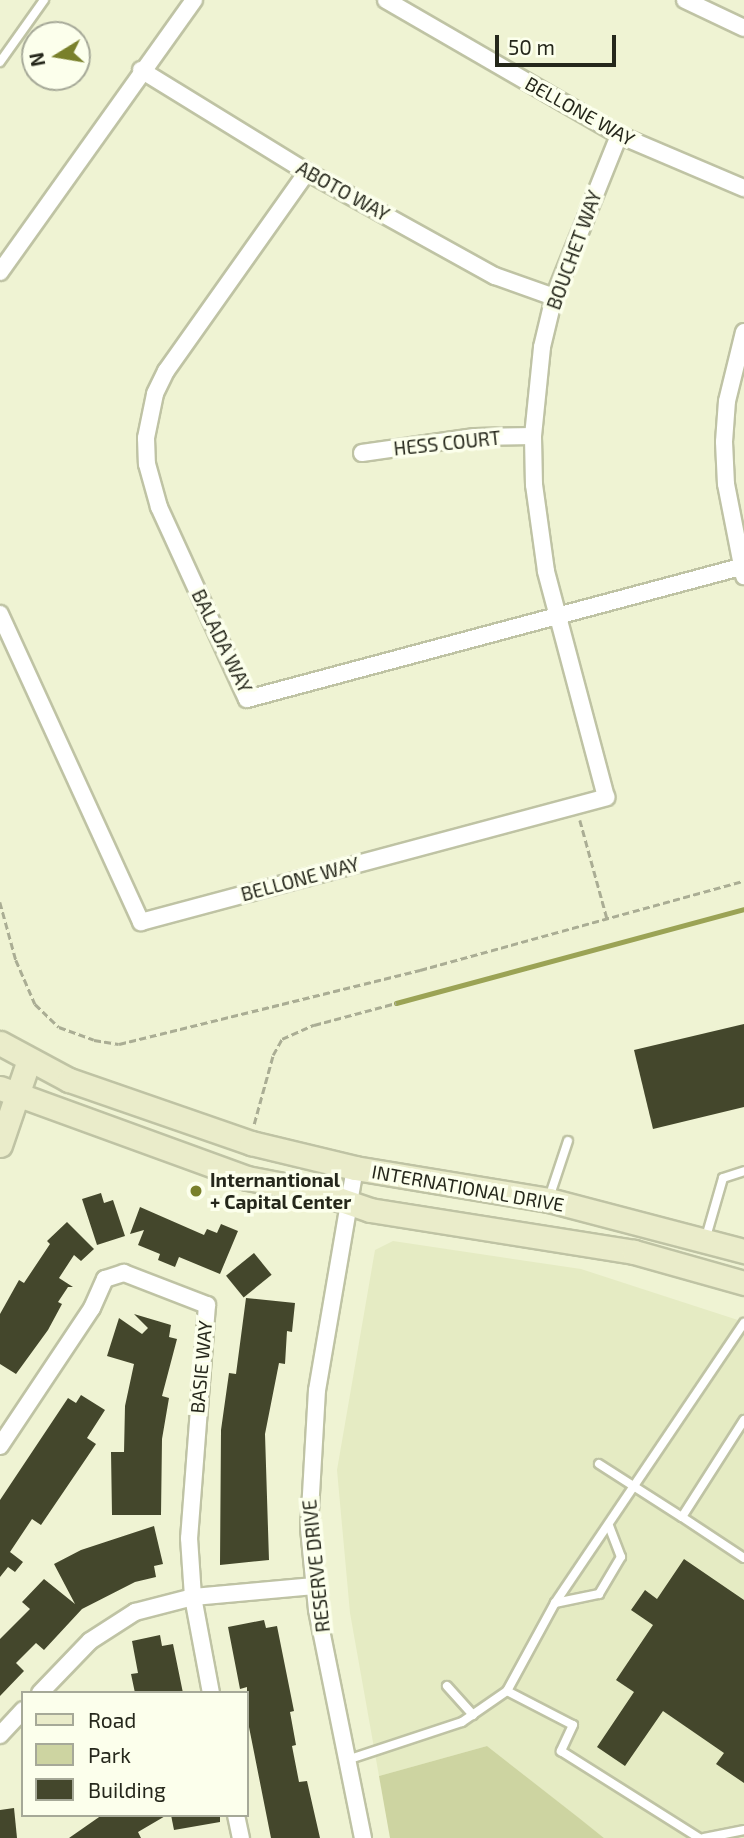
<!DOCTYPE html>
<html>
<head>
<meta charset="utf-8">
<style>
	body { margin:0 }
	#map { position:relative; width:744px; height:1838px; overflow:hidden; background:#eff3d3; font-family:"Exo 2",sans-serif }
	div>[style] { position:absolute }
	[style*='--x'] { left:calc(var(--x)*1px); top:calc(var(--y)*1px); width:calc(var(--w)*1px); rotate:calc(var(--a)*1deg) }
	.built>* { inset:0; background:#e5ebc3 }
	.green>* { inset:0; background:#cdd4a1 }
	.stream>* { height:5px; margin:-2.5px; padding:0 2.5px; transform-origin:2.5px; border-radius:2.5px; background:#9ba355 }
	.building>* { inset:0; background:#44472c; transform-origin:0 0 }
	.path>* { height:2.5px; margin-top:-1.25px; transform-origin:0; background:repeating-linear-gradient(90deg,#aaad94 0 7px,transparent 0 10.5px) }
	.roads { filter:drop-shadow(2px 0 #bfc3a4) drop-shadow(-2px 0 #bfc3a4) drop-shadow(0 2px #bfc3a4) drop-shadow(0 -2px #bfc3a4) }
	.lane>* { height:8px; margin:-4px; padding:0 4px; transform-origin:4px; border-radius:4px; background:#fff }
	.street>* { height:16px; margin:-8px; padding:0 8px; transform-origin:8px; border-radius:8px; background:#fff }
	.secondary>* { height:23px; margin:-11.5px; padding:0 11.5px; transform-origin:11.5px; border-radius:11.5px; background:#eaecca }
	.dots>* { width:19px; height:19px; translate:-50% -50%; box-sizing:border-box; border:4px solid #fcffec; border-radius:50% }
	span { translate:-50% -50%; white-space:nowrap; text-align:center; line-height:1.15; -webkit-text-stroke:7px #fcffec; paint-order:stroke }
	.street-label { font-size:19px; color:#25271b }
	.poi-label { font-size:19px; color:#25271b; font-weight:700 }
	.left { translate:0 -50%; text-align:left }
	.legend { position:absolute; left:21px; top:1691px; width:228px; height:126px; box-sizing:border-box; background:#fcffec; border:2px solid #a6a998; margin:0; padding:9px 12px; list-style:none; font-size:21px; color:#25271b }
	.legend li { display:flex; align-items:center; gap:14px; height:35px }
	.legend b { width:35px; border:2px solid #a6a998 }
	.north { position:absolute; left:21px; top:21px; width:70px; height:70px; box-sizing:border-box; background:#fcffec; border:2px solid #a6a998; border-radius:50%; rotate:259deg; font-size:19px; font-weight:700; line-height:28px; text-align:center; color:#25271b }
	.north::after { content:''; display:block; margin:auto; width:24px; height:32px; background:#79802b; clip-path:polygon(50% 0,100% 100%,50% 72%,0 100%) }
	.scale { position:absolute; left:495px; top:35px; width:121px; height:32px; box-sizing:border-box; border:4px solid #25271b; border-top:0; padding-left:9px; font-size:21px; line-height:24px; white-space:nowrap; color:#25271b; -webkit-text-stroke:5px #fcffec; paint-order:stroke }
</style>
</head>
<body>
<div id="map">
	<div class="built">
		<i style="clip-path:polygon(393px 1241px,581px 1269px,744px 1322px,744px 1838px,604px 1838px,487px 1746px,379px 1776px,350px 1613px,337px 1470px,375px 1250px)"></i>
	</div>
	<div class="green">
		<i style="clip-path:polygon(487px 1746px,579px 1818px,604px 1838px,390px 1838px,379px 1776px)"></i>
	</div>
	<div class="stream">
		<i style="--x:396;--y:1003;--w:360;--a:-15.1"></i>
	</div>
	<div class="building">
		<i style="clip-path:polygon(744px 1024px,744px 1107px,653px 1129px,634px 1050px)"></i>
		<i style="clip-path:polygon(101px 1193px,104px 1203px,113px 1200px,125px 1236px,97px 1245px,82px 1199px)"></i>
		<i style="clip-path:polygon(140px 1207px,204px 1235px,207px 1229px,217px 1233px,221px 1224px,238px 1231px,220px 1274px,179px 1257px,175px 1267px,158px 1260px,160px 1254px,138px 1245px,144px 1230px,130px 1234px)"></i>
		<i style="clip-path:polygon(67px 1222px,94px 1249px,81px 1261px,74px 1255px,59px 1278px,73px 1287px,68px 1287px,58px 1302px,62px 1304px,48px 1330px,16px 1374px,0 1364px,0 1314px,19px 1280px,24px 1283px,50px 1244px,47px 1241px)"></i>
		<i style="left:254px;top:1253px;width:28px;height:36px;rotate:51deg"></i>
		<i style="clip-path:polygon(246px 1298px,295px 1303px,292px 1332px,287px 1331px,285px 1364px,279px 1363px,265px 1434px,269px 1560px,220px 1565px,221px 1430px,229px 1373px,236px 1374px)"></i>
		<i style="clip-path:polygon(134px 1314px,171px 1325px,169px 1337px,177px 1339px,162px 1396px,169px 1398px,162px 1439px,161px 1515px,112px 1515px,111px 1452px,124px 1452px,125px 1406px,134px 1364px,107px 1356px,119px 1318px,142px 1334px,148px 1328px)"></i>
		<i style="clip-path:polygon(81px 1395px,105px 1410px,87px 1438px,96px 1444px,41px 1525px,32px 1519px,10px 1552px,23px 1562px,15px 1572px,8px 1567px,0 1577px,0 1500px,68px 1398px,76px 1403px)"></i>
		<i style="clip-path:polygon(154px 1526px,163px 1564px,154px 1566px,156px 1577px,135px 1582px,82px 1609px,44px 1650px,36px 1643px,16px 1663px,24px 1671px,0 1696px,0 1639px,30px 1609px,22px 1602px,44px 1579px,75px 1604px,54px 1564px,81px 1550px)"></i>
		<i style="clip-path:polygon(684px 1559px,744px 1600px,744px 1783px,716px 1764px,724px 1753px,663px 1711px,625px 1766px,597px 1747px,634px 1692px,616px 1680px,653px 1625px,631px 1610px,645px 1590px,657px 1599px)"></i>
		<i style="clip-path:polygon(264px 1620px,266px 1628px,277px 1626px,294px 1711px,290px 1712px,296px 1745px,292px 1746px,299px 1782px,307px 1781px,320px 1838px,271px 1838px,247px 1717px,247px 1687px,240px 1689px,228px 1627px)"></i>
		<i style="clip-path:polygon(160px 1635px,162px 1646px,173px 1644px,183px 1693px,135px 1693px,131px 1674px,138px 1673px,132px 1641px)"></i>
		<i style="clip-path:polygon(14px 1808px,17px 1838px,0 1838px,0 1810px)"></i>
		<i style="clip-path:polygon(102px 1815px,167px 1815px,138px 1832px,141px 1838px,69px 1838px)"></i>
		<i style="clip-path:polygon(171px 1815px,220px 1815px,220px 1822px,174px 1830px)"></i>
	</div>
	<div class="path">
		<i style="--x:580;--y:820;--w:102;--a:74.6"></i>
		<i style="--x:0;--y:902;--w:60;--a:74.6"></i>
		<i style="--x:16;--y:960;--w:48;--a:66.6"></i>
		<i style="--x:35;--y:1004;--w:33;--a:44"></i>
		<i style="--x:59;--y:1027;--w:37;--a:20"></i>
		<i style="--x:94;--y:1040;--w:25;--a:9"></i>
		<i style="--x:119;--y:1044;--w:310;--a:-13.8"></i>
		<i style="--x:420;--y:970;--w:336;--a:-15.4"></i>
		<i style="--x:254;--y:1124;--w:72;--a:-74.6"></i>
		<i style="--x:273;--y:1055;--w:18;--a:-61"></i>
		<i style="--x:282;--y:1039;--w:35;--a:-24"></i>
		<i style="--x:314;--y:1025;--w:85;--a:-15"></i>
	</div>
	<div class="roads">
		<div class="lane">
			<i style="--x:0;--y:62;--w:76;--a:-54.6"></i>
			<i style="--x:549;--y:1198;--w:60;--a:-71.6"></i>
			<i style="--x:706;--y:1237;--w:61;--a:-73.9"></i>
			<i style="--x:723;--y:1178;--w:22;--a:-18"></i>
			<i style="--x:744;--y:1420;--w:115;--a:122.6"></i>
			<i style="--x:682;--y:1517;--w:74;--a:33.5"></i>
			<i style="--x:599;--y:1464;--w:98;--a:32.6"></i>
			<i style="--x:555;--y:1603;--w:45;--a:-11.6"></i>
			<i style="--x:599;--y:1594;--w:43;--a:-59.3"></i>
			<i style="--x:621;--y:1557;--w:33;--a:-111"></i>
			<i style="--x:447;--y:1686;--w:39;--a:48"></i>
			<i style="--x:507;--y:1691;--w:100;--a:-61.4"></i>
			<i style="--x:555;--y:1603;--w:338;--a:-56"></i>
			<i style="--x:347;--y:1760;--w:121;--a:-18.3"></i>
			<i style="--x:462;--y:1722;--w:55;--a:-34.6"></i>
			<i style="--x:507;--y:1691;--w:74;--a:27.3"></i>
			<i style="--x:573;--y:1725;--w:29;--a:115"></i>
			<i style="--x:561;--y:1751;--w:163;--a:32.2"></i>
			<i style="--x:704;--y:1838;--w:41;--a:-11.3"></i>
		</div>
		<div class="street">
			<i style="--x:386;--y:0;--w:269;--a:30.1"></i>
			<i style="--x:619;--y:135;--w:136;--a:23"></i>
			<i style="--x:685;--y:0;--w:65;--a:25.4"></i>
			<i style="--x:141;--y:70;--w:195;--a:31.6"></i>
			<i style="--x:307;--y:172;--w:215;--a:29"></i>
			<i style="--x:495;--y:276;--w:63;--a:19.6"></i>
			<i style="--x:307;--y:172;--w:244;--a:125.3"></i>
			<i style="--x:166;--y:371;--w:25;--a:116"></i>
			<i style="--x:155;--y:394;--w:45;--a:101.6"></i>
			<i style="--x:146;--y:438;--w:26;--a:88"></i>
			<i style="--x:147;--y:464;--w:45;--a:74.4"></i>
			<i style="--x:159;--y:507;--w:211;--a:65.4"></i>
			<i style="--x:247;--y:699;--w:514;--a:-14.98"></i>
			<i style="--x:0;--y:272;--w:334;--a:-54.5"></i>
			<i style="--x:744;--y:332;--w:71;--a:103.8"></i>
			<i style="--x:727;--y:401;--w:41;--a:94.2"></i>
			<i style="--x:724;--y:442;--w:42;--a:87.3"></i>
			<i style="--x:726;--y:484;--w:94;--a:78.9"></i>
			<i style="--x:362;--y:453;--w:114;--a:-8.1"></i>
			<i style="--x:475;--y:437;--w:58;--a:-1"></i>
			<i style="--x:0;--y:614;--w:339;--a:65.4"></i>
			<i style="--x:141;--y:922;--w:482;--a:-15"></i>
			<i style="--x:606;--y:797;--w:234;--a:-104.9"></i>
			<i style="--x:546;--y:571;--w:87;--a:-97.9"></i>
			<i style="--x:534;--y:485;--w:49;--a:-91.2"></i>
			<i style="--x:533;--y:436;--w:89;--a:-84.2"></i>
			<i style="--x:542;--y:347;--w:51;--a:-76.5"></i>
			<i style="--x:554;--y:297;--w:175;--a:-68.1"></i>
			<i style="--x:355;--y:1168;--w:225;--a:99.7"></i>
			<i style="--x:317;--y:1390;--w:138;--a:93.3"></i>
			<i style="--x:309;--y:1528;--w:82;--a:84.4"></i>
			<i style="--x:317;--y:1610;--w:233;--a:78.6"></i>
			<i style="--x:0;--y:1446;--w:166;--a:-56.3"></i>
			<i style="--x:92;--y:1308;--w:32;--a:-66"></i>
			<i style="--x:105;--y:1279;--w:20;--a:-18"></i>
			<i style="--x:124;--y:1273;--w:89;--a:21.1"></i>
			<i style="--x:207;--y:1305;--w:234;--a:94.4"></i>
			<i style="--x:189;--y:1538;--w:59;--a:86.1"></i>
			<i style="--x:193;--y:1597;--w:98;--a:79.4"></i>
			<i style="--x:40;--y:1693;--w:72;--a:-46.1"></i>
			<i style="--x:90;--y:1641;--w:54;--a:-32.8"></i>
			<i style="--x:135;--y:1612;--w:60;--a:-14.5"></i>
			<i style="--x:193;--y:1597;--w:122;--a:-5.2"></i>
			<i style="--x:0;--y:1735;--w:34;--a:-47"></i>
			<i style="--x:236;--y:1815;--w:24;--a:78"></i>
		</div>
		<div class="secondary">
			<i style="--x:0;--y:1043;--w:78;--a:28.2"></i>
			<i style="--x:69;--y:1080;--w:193;--a:19.1"></i>
			<i style="--x:251;--y:1143;--w:107;--a:13.5"></i>
			<i style="--x:355;--y:1168;--w:197;--a:9.4"></i>
			<i style="--x:549;--y:1200;--w:202;--a:14.7"></i>
			<i style="--x:0;--y:1088;--w:263;--a:20"></i>
			<i style="--x:247;--y:1178;--w:69;--a:10.8"></i>
			<i style="--x:315;--y:1191;--w:58;--a:19.1"></i>
			<i style="--x:370;--y:1210;--w:267;--a:9"></i>
			<i style="--x:634;--y:1252;--w:114;--a:15.7"></i>
			<i style="--x:0;--y:1145;--w:90;--a:-71.2"></i>
		</div>
	</div>
	<div class="dots">
		<i style="left:196px;top:1191px;background:#79802b"></i>
	</div>
	<div class="street-label">
		<span style="left:580px;top:111px;rotate:29deg">BELLONE WAY</span>
		<span style="left:343px;top:191px;rotate:29deg">ABOTO WAY</span>
		<span style="left:574px;top:250px;rotate:-70deg">BOUCHET WAY</span>
		<span style="left:447px;top:443px;rotate:-6deg">HESS COURT</span>
		<span style="left:222px;top:641px;rotate:64deg">BALADA WAY</span>
		<span style="left:300px;top:879px;rotate:-15deg">BELLONE WAY</span>
		<span style="left:468px;top:1188px;rotate:10deg">INTERNATIONAL DRIVE</span>
		<span style="left:201px;top:1367px;rotate:-85deg">BASIE WAY</span>
		<span style="left:316px;top:1566px;rotate:-96deg">RESERVE DRIVE</span>
	</div>
	<div class="poi-label">
		<span class="left" style="left:210px;top:1191px">Internantional<br>+ Capital Center</span>
	</div>
	<ul class="legend">
	<li><b style="height:9px;background:#eaecca"></b>Road</li>
	<li><b style="height:19px;background:#cdd4a1"></b>Park</li>
	<li><b style="height:19px;background:#44472c"></b>Building</li>
	</ul>
	<div class="north">N</div>
	<div class="scale">50 m</div>
</div>
</body>
</html>
